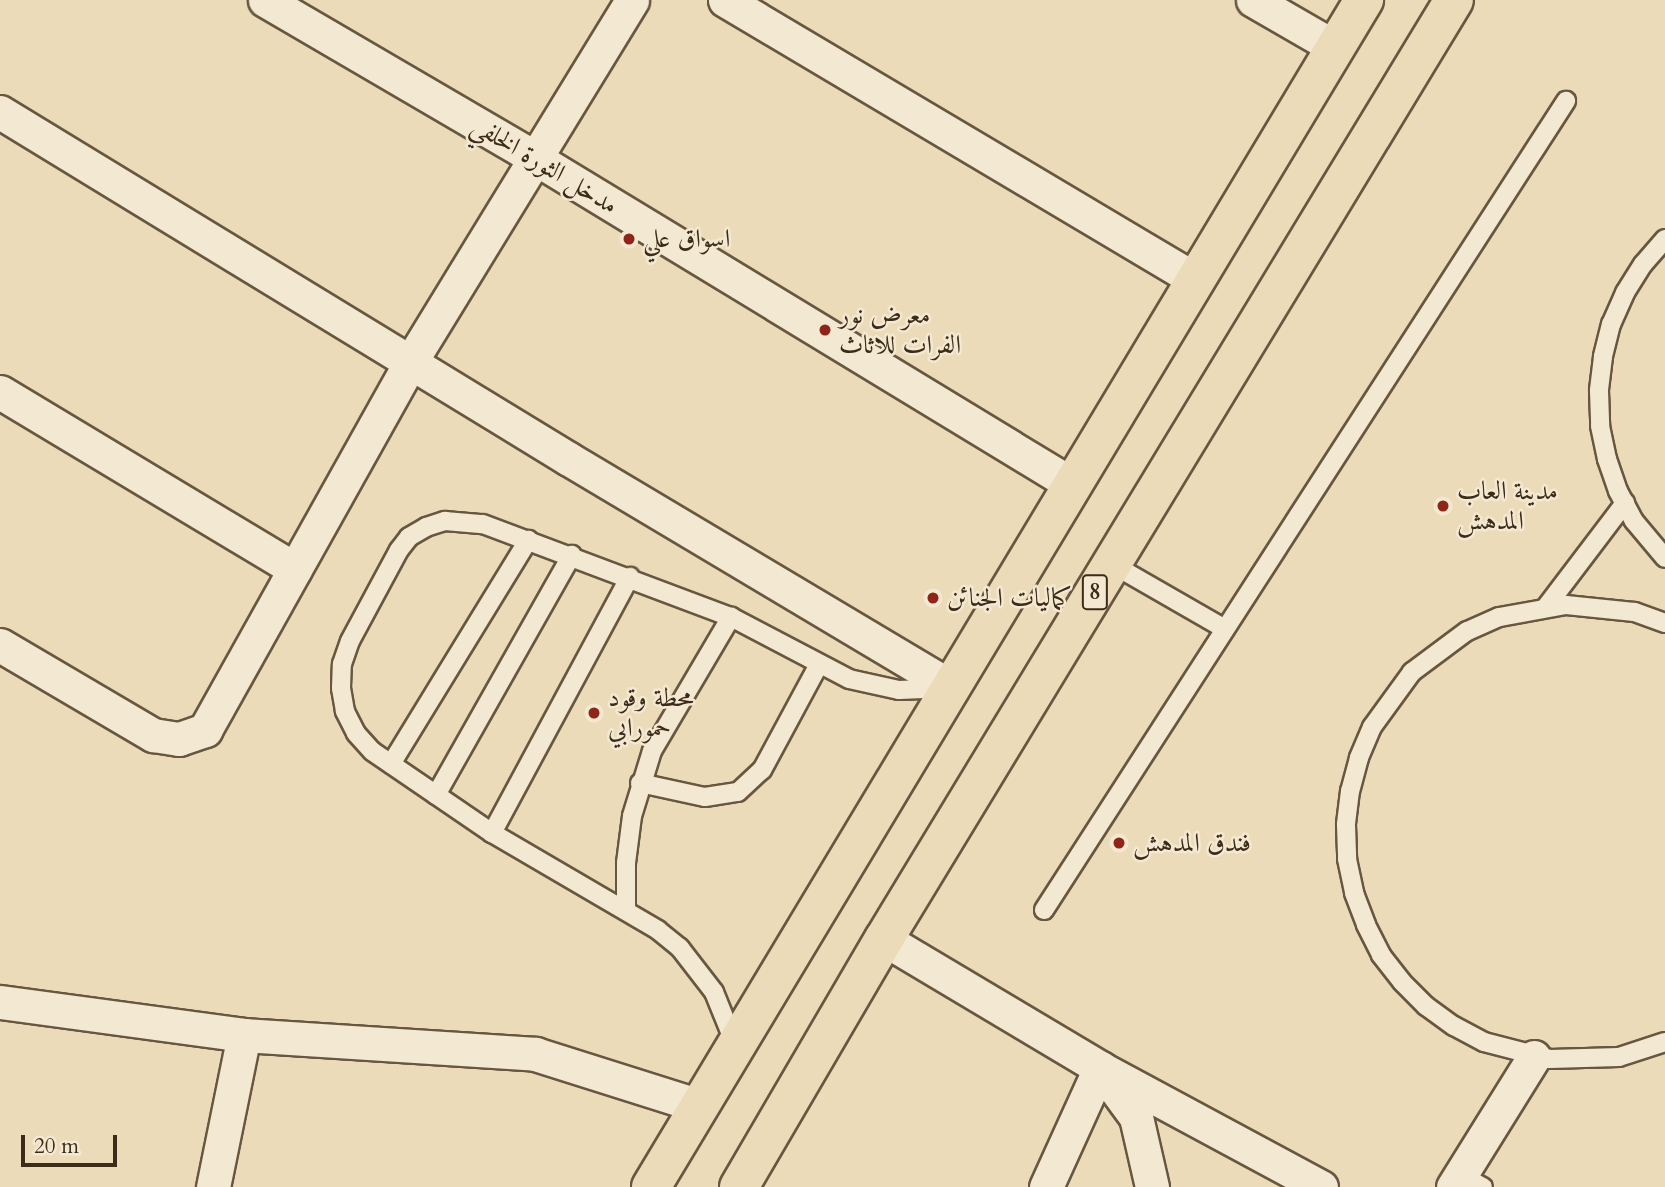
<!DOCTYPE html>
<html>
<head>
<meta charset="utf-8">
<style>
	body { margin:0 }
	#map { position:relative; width:1665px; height:1187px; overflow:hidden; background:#ecdbb8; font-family:Cardo,Amiri,serif }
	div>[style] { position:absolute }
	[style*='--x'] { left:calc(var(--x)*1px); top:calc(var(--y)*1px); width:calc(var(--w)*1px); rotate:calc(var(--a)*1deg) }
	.roads { filter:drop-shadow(2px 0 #685740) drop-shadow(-2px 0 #685740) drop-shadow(0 2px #685740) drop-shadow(0 -2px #685740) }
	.service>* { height:18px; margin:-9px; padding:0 9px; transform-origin:9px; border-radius:9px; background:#f3e8d1 }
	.minor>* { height:33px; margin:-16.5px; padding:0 16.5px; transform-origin:16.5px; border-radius:16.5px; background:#f3e8d1 }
	.trunk>* { height:38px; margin:-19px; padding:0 19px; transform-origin:19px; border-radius:19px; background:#ecdbb8 }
	.dots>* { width:19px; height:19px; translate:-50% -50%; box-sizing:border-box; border:4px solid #f3e8d1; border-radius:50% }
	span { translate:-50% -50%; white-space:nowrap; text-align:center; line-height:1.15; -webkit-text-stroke:5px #f3e8d1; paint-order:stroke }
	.shield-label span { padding:2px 5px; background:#f3e8d1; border:2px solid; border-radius:5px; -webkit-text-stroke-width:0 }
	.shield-label { font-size:24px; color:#3c2b18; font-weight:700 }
	.street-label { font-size:26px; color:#3c2b18 }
	.poi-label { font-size:26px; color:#3c2b18 }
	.left { translate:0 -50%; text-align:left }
	.scale { position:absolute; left:21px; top:1135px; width:96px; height:32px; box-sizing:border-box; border:4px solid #3c2b18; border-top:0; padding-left:9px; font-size:21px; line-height:24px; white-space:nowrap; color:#3c2b18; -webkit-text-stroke:5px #f3e8d1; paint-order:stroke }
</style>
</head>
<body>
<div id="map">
	<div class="roads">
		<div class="service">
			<i style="--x:1665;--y:239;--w:33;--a:131"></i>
			<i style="--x:1643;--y:264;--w:34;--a:122"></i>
			<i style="--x:1625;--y:293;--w:34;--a:114"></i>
			<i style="--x:1611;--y:324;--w:34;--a:104"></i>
			<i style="--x:1603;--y:357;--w:34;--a:97"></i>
			<i style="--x:1599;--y:391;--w:35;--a:88"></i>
			<i style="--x:1600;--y:426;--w:34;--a:78"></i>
			<i style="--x:1607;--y:459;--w:34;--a:71"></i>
			<i style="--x:1618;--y:491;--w:34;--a:62"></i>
			<i style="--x:1634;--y:521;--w:48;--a:50"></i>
			<i style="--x:1112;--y:564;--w:130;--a:29.9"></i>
			<i style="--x:1546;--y:607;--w:131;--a:-52.8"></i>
			<i style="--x:1665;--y:623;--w:33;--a:-160"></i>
			<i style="--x:1634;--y:612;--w:68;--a:-174.1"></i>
			<i style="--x:1566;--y:605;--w:68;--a:169.8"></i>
			<i style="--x:1499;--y:617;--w:35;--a:156"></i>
			<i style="--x:1467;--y:631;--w:69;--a:143.3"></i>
			<i style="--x:1412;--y:672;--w:68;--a:126"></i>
			<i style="--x:1372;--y:727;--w:34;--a:113"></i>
			<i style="--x:1359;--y:758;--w:34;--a:105"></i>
			<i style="--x:1350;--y:791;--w:34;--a:97"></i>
			<i style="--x:1346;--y:825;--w:34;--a:88"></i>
			<i style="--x:1347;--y:859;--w:35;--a:78"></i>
			<i style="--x:1354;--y:893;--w:34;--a:69"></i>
			<i style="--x:1366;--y:925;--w:34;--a:63"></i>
			<i style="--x:1381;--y:955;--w:34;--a:52"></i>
			<i style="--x:1402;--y:982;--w:34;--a:45"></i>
			<i style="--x:1426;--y:1006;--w:34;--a:36"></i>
			<i style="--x:1454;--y:1026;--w:34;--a:28"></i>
			<i style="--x:1484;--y:1042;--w:68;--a:14.4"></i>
			<i style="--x:1550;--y:1059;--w:69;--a:-1.7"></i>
			<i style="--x:1619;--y:1057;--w:48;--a:-18.1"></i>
			<i style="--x:391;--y:764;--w:263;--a:-58.5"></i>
			<i style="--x:640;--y:783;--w:66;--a:12.2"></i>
			<i style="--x:705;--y:797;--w:33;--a:-9"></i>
			<i style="--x:738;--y:792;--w:33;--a:-43"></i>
			<i style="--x:762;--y:770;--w:120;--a:-61.7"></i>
			<i style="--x:436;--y:795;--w:276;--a:-60.5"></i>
			<i style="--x:492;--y:833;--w:291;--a:-61.7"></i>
			<i style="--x:626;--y:910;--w:47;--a:-90"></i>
			<i style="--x:626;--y:863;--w:47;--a:-82.7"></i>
			<i style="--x:632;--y:816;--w:68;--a:-72.9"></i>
			<i style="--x:652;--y:751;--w:156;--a:-59.5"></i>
			<i style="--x:1044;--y:910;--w:963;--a:-57.17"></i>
			<i style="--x:735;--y:1044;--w:56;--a:-112"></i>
			<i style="--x:714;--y:992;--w:56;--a:-127.7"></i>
			<i style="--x:680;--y:948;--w:28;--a:-141"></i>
			<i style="--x:658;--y:930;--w:192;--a:-149.7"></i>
			<i style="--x:492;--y:833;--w:145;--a:-145.7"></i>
			<i style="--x:372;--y:751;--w:24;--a:-132"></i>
			<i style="--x:356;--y:733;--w:25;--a:-117"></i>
			<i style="--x:345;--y:711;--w:23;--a:-100"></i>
			<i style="--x:341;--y:688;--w:24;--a:-88"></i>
			<i style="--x:342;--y:664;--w:24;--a:-71"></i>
			<i style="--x:350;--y:641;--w:103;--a:-61.7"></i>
			<i style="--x:399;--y:550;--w:16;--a:-52"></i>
			<i style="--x:409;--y:537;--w:20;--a:-30"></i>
			<i style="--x:426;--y:527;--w:20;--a:-18"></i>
			<i style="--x:445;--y:521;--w:38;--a:5"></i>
			<i style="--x:483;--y:524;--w:265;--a:20.6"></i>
			<i style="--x:731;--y:617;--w:133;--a:27.7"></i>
			<i style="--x:849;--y:679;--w:51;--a:12.4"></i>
			<i style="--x:899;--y:690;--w:49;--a:-2.3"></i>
			<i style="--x:1461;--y:1175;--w:25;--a:29"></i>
		</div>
		<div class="minor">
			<i style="--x:265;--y:0;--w:313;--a:30.3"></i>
			<i style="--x:535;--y:158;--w:630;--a:31.29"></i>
			<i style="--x:725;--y:0;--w:548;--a:30.73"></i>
			<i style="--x:1253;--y:0;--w:96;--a:30"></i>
			<i style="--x:0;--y:112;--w:666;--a:31.38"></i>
			<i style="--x:569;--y:459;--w:445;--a:30.8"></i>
			<i style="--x:0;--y:392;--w:344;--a:31"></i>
			<i style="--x:0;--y:645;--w:178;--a:30.5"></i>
			<i style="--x:153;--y:735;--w:26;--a:9"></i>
			<i style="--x:179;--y:739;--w:28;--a:-19"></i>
			<i style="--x:205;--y:730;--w:423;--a:-60.8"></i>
			<i style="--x:411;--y:361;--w:423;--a:-58.5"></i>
			<i style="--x:884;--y:939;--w:252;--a:30.8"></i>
			<i style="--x:1100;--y:1068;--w:251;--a:28.3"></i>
			<i style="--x:0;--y:1002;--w:246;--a:7.7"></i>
			<i style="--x:244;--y:1035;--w:292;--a:3.7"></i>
			<i style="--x:535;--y:1054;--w:173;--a:17.5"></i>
			<i style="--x:213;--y:1187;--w:155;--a:-78.5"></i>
			<i style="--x:1046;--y:1187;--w:131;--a:-65.6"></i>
			<i style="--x:1100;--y:1068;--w:61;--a:53.7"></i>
			<i style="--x:1136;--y:1117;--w:72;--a:77.1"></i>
			<i style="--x:1453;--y:1187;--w:153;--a:-58.1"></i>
		</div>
		<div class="trunk">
			<i style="--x:651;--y:1187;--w:1385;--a:-59.01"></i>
			<i style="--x:739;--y:1187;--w:287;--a:-59.7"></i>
			<i style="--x:884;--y:939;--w:1098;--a:-58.74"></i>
		</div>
	</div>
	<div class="dots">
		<i style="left:629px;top:239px;background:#8f2418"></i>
		<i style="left:825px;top:330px;background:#8f2418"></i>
		<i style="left:1443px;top:506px;background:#8f2418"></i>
		<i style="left:933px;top:598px;background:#8f2418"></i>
		<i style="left:594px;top:713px;background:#8f2418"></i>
		<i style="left:1119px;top:843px;background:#8f2418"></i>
	</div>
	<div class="shield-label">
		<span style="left:1095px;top:592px">8</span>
	</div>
	<div class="street-label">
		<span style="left:545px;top:165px;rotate:31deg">مدخل الثورة الخلفي</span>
	</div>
	<div class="poi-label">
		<span class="left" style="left:643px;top:239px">اسواق علي</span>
		<span class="left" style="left:839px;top:330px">معرض نور<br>الفرات للاثاث</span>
		<span class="left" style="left:1457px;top:506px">مدينة العاب<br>المدهش</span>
		<span class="left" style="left:947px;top:598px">كماليات الجنائن</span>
		<span class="left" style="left:608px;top:713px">محطة وقود<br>حمورابي</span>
		<span class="left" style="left:1133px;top:843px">فندق المدهش</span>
	</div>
	<div class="scale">20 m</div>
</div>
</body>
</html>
